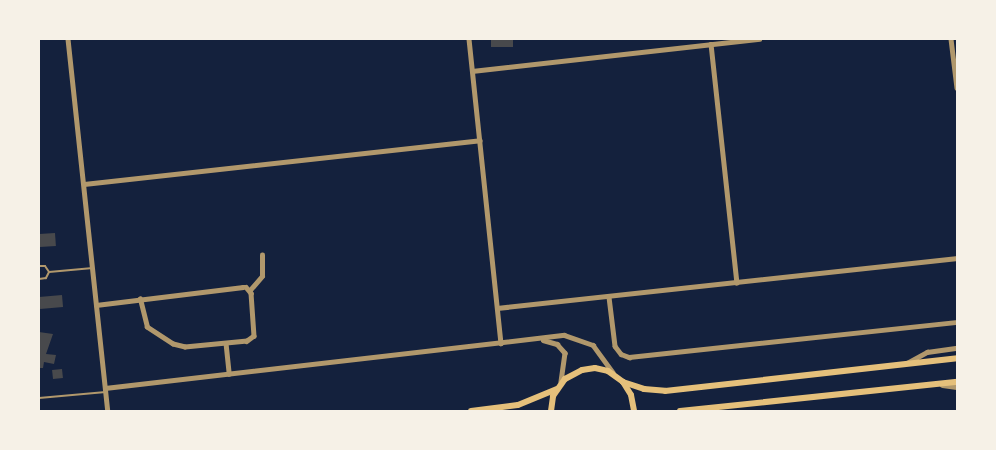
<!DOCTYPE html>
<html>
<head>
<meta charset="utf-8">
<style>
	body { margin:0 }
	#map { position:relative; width:996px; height:450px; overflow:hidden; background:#14213d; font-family:"Titillium Web",sans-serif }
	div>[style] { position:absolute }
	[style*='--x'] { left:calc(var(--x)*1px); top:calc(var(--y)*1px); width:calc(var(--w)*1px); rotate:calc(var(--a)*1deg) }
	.building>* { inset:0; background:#48494c; transform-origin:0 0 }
	.service>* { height:2px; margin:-1px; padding:0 1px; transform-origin:1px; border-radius:1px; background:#b1986c }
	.minor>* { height:4.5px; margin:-2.25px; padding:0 2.25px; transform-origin:2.25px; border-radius:2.25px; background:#b1986c }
	.tertiary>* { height:5.5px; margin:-2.75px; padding:0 2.75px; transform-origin:2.75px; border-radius:2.75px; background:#b1986c }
	.secondary>* { height:6px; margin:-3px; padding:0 3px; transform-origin:3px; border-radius:3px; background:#e5c07b }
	span { translate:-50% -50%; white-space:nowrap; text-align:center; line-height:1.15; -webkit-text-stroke:4.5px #f6f1e7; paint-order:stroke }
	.frame { position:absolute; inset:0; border:40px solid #f6f1e7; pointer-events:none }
</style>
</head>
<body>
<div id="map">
	<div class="building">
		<i style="left:491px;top:39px;width:22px;height:8px"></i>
		<i style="left:55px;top:233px;width:13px;height:16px;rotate:86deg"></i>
		<i style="left:62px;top:295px;width:12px;height:23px;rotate:85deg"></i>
		<i style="clip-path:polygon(39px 332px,53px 334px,46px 354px,56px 355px,54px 364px,44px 362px,43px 368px,39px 368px)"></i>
		<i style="left:62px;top:369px;width:9px;height:10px;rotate:84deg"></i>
	</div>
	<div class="service">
		<i style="--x:39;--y:266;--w:6;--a:0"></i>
		<i style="--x:45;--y:266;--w:7;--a:56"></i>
		<i style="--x:49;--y:272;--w:7;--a:117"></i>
		<i style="--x:46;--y:278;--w:7;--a:172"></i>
		<i style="--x:49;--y:272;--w:44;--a:-5.2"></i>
		<i style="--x:39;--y:398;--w:67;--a:-5.1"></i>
	</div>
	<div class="minor">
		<i style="--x:68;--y:39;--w:374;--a:83.9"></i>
		<i style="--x:469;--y:39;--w:306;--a:84"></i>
		<i style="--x:951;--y:39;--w:49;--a:83"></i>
		<i style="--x:711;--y:44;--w:240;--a:83.8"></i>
		<i style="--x:472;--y:71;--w:289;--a:-6.4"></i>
		<i style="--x:84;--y:184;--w:398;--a:-6.3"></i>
		<i style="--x:250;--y:290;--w:18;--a:-49"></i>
		<i style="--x:262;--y:276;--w:21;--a:-90"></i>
		<i style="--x:609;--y:297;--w:49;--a:83"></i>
		<i style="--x:615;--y:346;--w:10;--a:53"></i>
		<i style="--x:621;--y:354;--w:9;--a:21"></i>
		<i style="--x:629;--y:357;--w:330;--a:-6.1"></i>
		<i style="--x:96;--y:305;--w:148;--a:-7"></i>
		<i style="--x:243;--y:287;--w:3;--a:0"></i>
		<i style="--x:246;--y:287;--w:8;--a:50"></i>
		<i style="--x:251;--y:293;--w:43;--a:86"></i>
		<i style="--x:254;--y:336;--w:9;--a:144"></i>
		<i style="--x:247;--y:341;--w:62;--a:174.5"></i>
		<i style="--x:185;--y:347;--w:12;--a:-166"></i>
		<i style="--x:173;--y:344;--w:31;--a:-147"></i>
		<i style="--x:147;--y:327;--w:29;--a:-104"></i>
		<i style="--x:497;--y:308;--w:463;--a:-6.2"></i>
		<i style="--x:543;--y:340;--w:15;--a:16"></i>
		<i style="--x:557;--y:344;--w:12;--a:48"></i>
		<i style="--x:565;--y:353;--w:29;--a:98"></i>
		<i style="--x:226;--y:343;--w:31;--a:84"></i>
		<i style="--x:907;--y:363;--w:23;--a:-29"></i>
		<i style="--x:927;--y:352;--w:30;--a:-8"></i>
		<i style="--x:105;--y:388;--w:462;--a:-6.6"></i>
		<i style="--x:564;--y:335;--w:31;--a:19"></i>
		<i style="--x:593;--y:345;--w:34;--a:54"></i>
	</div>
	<div class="tertiary">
		<i style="--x:943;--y:385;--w:14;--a:8"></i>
	</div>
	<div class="secondary">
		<i style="--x:623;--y:382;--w:22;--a:18"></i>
		<i style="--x:644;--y:389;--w:21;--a:5"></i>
		<i style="--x:665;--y:391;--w:294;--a:-6.4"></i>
		<i style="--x:471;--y:411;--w:47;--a:-7.3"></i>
		<i style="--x:518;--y:405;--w:42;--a:-22.3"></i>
		<i style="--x:551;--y:411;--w:15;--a:-82"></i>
		<i style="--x:553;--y:396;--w:21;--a:-55"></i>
		<i style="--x:565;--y:379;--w:19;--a:-28"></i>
		<i style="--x:582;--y:370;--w:13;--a:-9"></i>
		<i style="--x:595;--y:368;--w:13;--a:13"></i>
		<i style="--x:608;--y:371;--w:19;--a:36"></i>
		<i style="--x:623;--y:382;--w:15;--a:58"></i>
		<i style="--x:631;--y:395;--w:16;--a:79"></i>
		<i style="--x:680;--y:411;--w:279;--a:-6"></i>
	</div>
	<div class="frame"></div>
</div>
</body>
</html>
